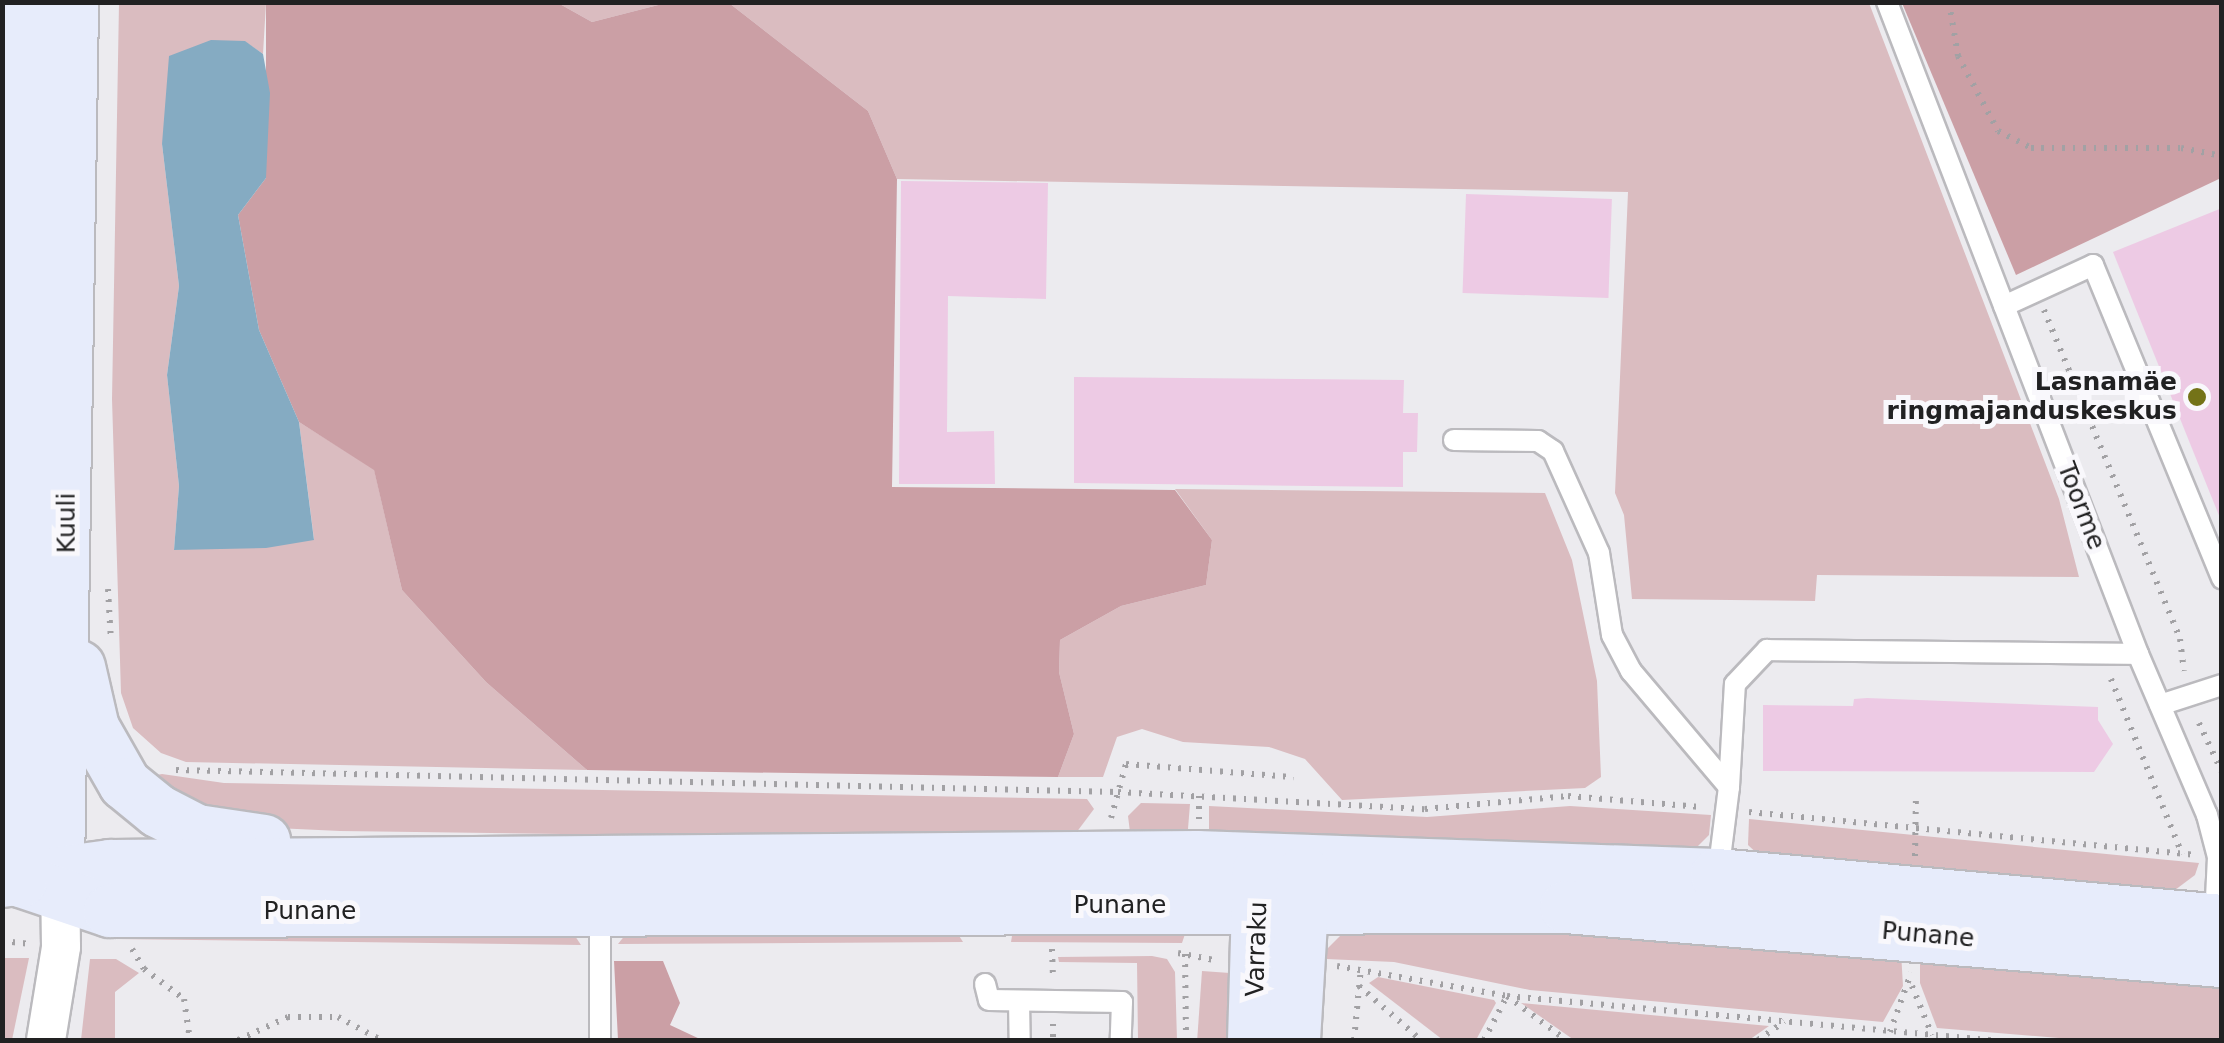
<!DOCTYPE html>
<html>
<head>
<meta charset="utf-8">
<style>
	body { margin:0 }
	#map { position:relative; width:2224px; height:1043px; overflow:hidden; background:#ecebef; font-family:"DejaVu Sans",sans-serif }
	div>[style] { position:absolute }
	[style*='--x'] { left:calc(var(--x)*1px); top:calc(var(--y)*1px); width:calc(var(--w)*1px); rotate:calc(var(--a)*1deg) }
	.green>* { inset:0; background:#dabcc0; transform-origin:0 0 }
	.forest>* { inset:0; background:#cb9fa5 }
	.water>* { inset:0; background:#85abc2 }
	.building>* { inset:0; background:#edcae4; transform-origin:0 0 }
	.path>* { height:6px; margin-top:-3px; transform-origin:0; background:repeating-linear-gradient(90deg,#a2a1a4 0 2.5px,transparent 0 10.5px) }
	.roads { filter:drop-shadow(2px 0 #bbbabe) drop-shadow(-2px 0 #bbbabe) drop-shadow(0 2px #bbbabe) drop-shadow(0 -2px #bbbabe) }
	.lane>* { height:20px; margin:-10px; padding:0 10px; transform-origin:10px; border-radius:10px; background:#fff }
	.street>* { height:38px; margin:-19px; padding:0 19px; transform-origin:19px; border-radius:19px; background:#fff }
	.secondary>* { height:52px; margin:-26px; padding:0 26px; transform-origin:26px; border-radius:26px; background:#e7ecfb }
	.dots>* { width:28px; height:28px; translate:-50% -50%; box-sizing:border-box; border:5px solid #f9f8fc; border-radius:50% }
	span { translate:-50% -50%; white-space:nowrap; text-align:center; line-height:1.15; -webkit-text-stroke:10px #f9f8fc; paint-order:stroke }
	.poi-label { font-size:25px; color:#212122; font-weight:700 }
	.right { translate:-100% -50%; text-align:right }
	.street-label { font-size:25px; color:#212122 }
	.frame { position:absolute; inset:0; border:5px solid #212122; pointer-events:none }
</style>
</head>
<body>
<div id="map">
	<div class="green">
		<i style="clip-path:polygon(119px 3px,266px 3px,263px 54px,244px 41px,162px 144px,179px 286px,167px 375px,179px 486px,174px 550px,314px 539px,299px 422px,374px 469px,402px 590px,486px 682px,587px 770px,186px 762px,161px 753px,133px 728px,121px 693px,112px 399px)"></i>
		<i style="clip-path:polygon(558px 3px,666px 3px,592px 22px)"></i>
		<i style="clip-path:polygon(729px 3px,1869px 3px,2059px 499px,2079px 577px,1817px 575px,1815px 601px,1632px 599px,1624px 515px,1615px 493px,1628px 192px,897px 179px,868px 111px)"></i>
		<i style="clip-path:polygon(1175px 489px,1545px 493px,1572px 560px,1597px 681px,1601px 777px,1585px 788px,1342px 800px,1305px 759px,1269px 747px,1183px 742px,1142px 729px,1117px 737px,1103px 777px,1058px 777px,1074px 734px,1059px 672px,1060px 640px,1121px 606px,1206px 585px,1212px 540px)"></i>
		<i style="clip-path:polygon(162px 774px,224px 783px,1087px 799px,1094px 809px,1070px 841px,340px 831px,231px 826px,151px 776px)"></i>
		<i style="clip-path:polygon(1141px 803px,1190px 804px,1187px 841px,1131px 840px,1128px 816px)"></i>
		<i style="clip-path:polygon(1209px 806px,1427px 817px,1570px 806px,1711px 815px,1709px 835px,1692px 852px,1209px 842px)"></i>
		<i style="clip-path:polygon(1749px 819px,2199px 863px,2195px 875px,2171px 893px,1763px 859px,1748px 845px)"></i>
		<i style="clip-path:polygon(1189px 922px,1182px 943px,1011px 942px,1013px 930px)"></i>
		<i style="clip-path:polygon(1523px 922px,1901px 952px,1903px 986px,1883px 1022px,1530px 990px,1394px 962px,1326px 959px,1323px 953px,1347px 929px)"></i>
		<i style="clip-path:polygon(630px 929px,956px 931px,963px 942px,618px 944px)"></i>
		<i style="clip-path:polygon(138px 931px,573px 933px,581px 945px,116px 939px)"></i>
		<i style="clip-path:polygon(1920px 953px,2221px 981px,2221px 1040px,2083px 1040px,1937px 1028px,1920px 983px)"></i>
		<i style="clip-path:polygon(1152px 956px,1167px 959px,1175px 972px,1177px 1040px,1138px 1040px,1137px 963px,1059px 962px,1058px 957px)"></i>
		<i style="clip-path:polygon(3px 958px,29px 958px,12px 1040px,3px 1040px)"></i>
		<i style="clip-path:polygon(90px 959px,116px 959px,139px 973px,115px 992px,115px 1040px,81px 1040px)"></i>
		<i style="left:1202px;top:971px;width:42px;height:69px;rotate:4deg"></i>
		<i style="clip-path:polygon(1378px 977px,1494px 1000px,1496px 1003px,1476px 1040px,1443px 1040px,1369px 983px)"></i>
		<i style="clip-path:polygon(1521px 1003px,1769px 1026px,1749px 1040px,1574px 1040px)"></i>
	</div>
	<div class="forest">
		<i style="clip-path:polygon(266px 3px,558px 3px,592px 22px,666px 3px,729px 3px,868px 111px,897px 179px,892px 487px,1175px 490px,1212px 540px,1206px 585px,1121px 606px,1060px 640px,1059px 672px,1074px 734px,1058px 777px,587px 770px,486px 682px,402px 590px,374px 470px,299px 422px,259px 330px,238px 215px,266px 178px)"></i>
		<i style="clip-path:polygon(1902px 3px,2221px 3px,2221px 178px,2016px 275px)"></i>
		<i style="clip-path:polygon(614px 961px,663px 961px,680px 1003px,670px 1025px,702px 1040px,618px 1040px)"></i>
	</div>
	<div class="water">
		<i style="clip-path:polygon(211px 40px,245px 41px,263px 54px,270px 93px,266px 178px,238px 215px,259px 330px,299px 422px,314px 540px,266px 548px,174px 550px,179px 486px,167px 375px,179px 286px,162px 144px,169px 56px)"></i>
	</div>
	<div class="building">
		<i style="clip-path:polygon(901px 181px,1048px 183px,1046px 299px,948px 296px,947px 432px,994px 431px,995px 484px,899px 484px)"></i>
		<i style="left:1466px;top:194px;width:146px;height:99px;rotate:2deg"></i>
		<i style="clip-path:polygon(2222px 208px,2222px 517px,2220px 518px,2113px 252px)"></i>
		<i style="clip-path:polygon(1074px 377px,1404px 380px,1403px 413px,1418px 413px,1417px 452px,1403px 452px,1403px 487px,1074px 483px)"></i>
		<i style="clip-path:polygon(1867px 698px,2098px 707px,2098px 720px,2113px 744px,2094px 772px,1763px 771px,1763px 705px,1853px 706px,1854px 699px)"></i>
	</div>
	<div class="path">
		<i style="--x:1949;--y:2;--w:55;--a:80.5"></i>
		<i style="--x:1958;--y:56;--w:85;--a:61.9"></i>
		<i style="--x:1998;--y:131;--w:37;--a:27"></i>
		<i style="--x:2031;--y:148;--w:150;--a:0"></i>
		<i style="--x:2181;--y:148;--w:42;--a:11"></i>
		<i style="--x:2044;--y:310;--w:356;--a:67.5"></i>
		<i style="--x:2180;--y:639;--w:32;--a:83"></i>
		<i style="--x:108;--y:589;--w:52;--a:86.7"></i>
		<i style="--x:2111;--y:679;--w:189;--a:67.9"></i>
		<i style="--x:2199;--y:723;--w:54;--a:64.9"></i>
		<i style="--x:176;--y:770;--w:942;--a:1.34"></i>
		<i style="--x:1118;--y:792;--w:307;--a:3.2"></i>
		<i style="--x:1425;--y:809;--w:144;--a:-5.2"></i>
		<i style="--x:1568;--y:796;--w:133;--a:4.7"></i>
		<i style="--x:1749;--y:812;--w:447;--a:5.5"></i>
		<i style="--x:1111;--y:818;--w:56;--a:-74.5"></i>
		<i style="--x:1126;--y:764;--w:168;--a:4.5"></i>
		<i style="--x:1199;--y:819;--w:24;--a:-90"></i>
		<i style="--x:1915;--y:856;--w:61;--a:-89.1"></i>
		<i style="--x:2;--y:941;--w:29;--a:6"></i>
		<i style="--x:132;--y:949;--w:23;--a:59"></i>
		<i style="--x:144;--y:969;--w:50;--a:36.9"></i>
		<i style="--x:184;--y:999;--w:41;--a:81.7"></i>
		<i style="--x:1052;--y:949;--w:28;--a:88"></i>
		<i style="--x:1178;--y:953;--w:38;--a:11"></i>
		<i style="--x:1185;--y:954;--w:86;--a:89.3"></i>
		<i style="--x:1337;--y:966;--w:173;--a:10"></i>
		<i style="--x:1507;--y:996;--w:487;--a:5.2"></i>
		<i style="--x:1359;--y:986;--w:82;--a:41.1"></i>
		<i style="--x:1912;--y:986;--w:53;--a:67.8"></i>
		<i style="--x:1053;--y:1024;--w:16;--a:90"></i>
		<i style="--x:1890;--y:1032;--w:63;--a:-70.4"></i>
		<i style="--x:238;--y:1040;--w:55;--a:-24.7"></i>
		<i style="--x:288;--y:1017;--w:50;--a:0"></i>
		<i style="--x:338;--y:1017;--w:49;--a:28.1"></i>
		<i style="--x:1354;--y:1040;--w:73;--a:-84.5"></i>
		<i style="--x:1484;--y:1040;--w:50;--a:-62.4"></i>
		<i style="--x:1507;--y:996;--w:74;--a:36.7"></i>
		<i style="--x:1758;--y:1040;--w:32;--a:-35"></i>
	</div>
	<div class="roads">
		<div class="lane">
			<i style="--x:1887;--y:2;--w:699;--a:68.94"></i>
			<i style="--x:2138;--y:654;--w:175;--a:66.8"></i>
			<i style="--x:2207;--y:815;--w:43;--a:75.3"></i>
			<i style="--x:2218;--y:857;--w:61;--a:92.8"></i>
			<i style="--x:2004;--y:306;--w:98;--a:-24.7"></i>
			<i style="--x:2093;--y:265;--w:339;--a:67.6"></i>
			<i style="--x:1454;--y:440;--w:84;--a:0.7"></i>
			<i style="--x:1538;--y:441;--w:18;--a:34"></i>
			<i style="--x:1553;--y:451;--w:112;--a:65.7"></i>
			<i style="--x:1599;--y:553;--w:83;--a:81"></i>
			<i style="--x:1612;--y:635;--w:41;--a:62.2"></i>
			<i style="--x:1631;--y:671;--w:152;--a:49.8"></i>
			<i style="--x:1729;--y:787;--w:88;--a:97.2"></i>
			<i style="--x:2160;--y:705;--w:65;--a:-17.9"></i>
			<i style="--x:1729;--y:787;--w:103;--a:-86.7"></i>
			<i style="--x:1735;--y:684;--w:47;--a:-46.7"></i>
			<i style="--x:1767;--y:650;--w:371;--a:0.6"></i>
			<i style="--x:985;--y:984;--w:16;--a:76"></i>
			<i style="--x:989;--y:1000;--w:133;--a:0.9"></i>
			<i style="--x:1122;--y:1002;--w:38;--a:92"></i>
			<i style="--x:1019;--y:1001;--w:39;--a:89"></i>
			<i style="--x:600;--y:1040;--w:127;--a:-90"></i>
		</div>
		<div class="street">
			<i style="--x:46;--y:1040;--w:94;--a:-80.8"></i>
			<i style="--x:61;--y:947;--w:72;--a:-90.8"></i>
		</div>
		<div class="secondary">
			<i style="--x:79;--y:667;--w:63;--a:77.1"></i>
			<i style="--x:93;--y:728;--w:64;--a:60.3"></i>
			<i style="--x:125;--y:784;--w:43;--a:39.3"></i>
			<i style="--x:158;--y:811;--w:44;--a:27.1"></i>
			<i style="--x:197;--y:831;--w:68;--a:8.5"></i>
			<i style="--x:58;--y:869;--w:867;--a:-89.07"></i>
			<i style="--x:2;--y:881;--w:109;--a:-7.9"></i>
			<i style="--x:110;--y:866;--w:1087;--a:-0.47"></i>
			<i style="--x:1197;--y:857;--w:520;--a:1.98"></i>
			<i style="--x:1717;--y:875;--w:507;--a:5.2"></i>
			<i style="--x:21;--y:881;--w:94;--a:18.6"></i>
			<i style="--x:110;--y:911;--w:1456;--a:-0.16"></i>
			<i style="--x:1566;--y:907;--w:658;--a:4.71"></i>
			<i style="--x:21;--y:881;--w:879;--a:-89.8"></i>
			<i style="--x:1254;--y:1040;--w:170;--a:-88.3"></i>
			<i style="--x:1294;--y:1040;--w:168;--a:-86.6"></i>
		</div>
	</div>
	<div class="dots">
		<i style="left:2197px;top:397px;background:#747318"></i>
	</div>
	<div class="poi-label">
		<span class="right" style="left:2177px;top:397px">Lasnamäe<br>ringmajanduskeskus</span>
	</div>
	<div class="street-label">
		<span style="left:2081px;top:506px;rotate:69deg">Toorme</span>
		<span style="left:67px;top:523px;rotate:-90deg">Kuuli</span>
		<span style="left:1120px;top:905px">Punane</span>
		<span style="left:310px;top:911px">Punane</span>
		<span style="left:1928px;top:935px;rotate:5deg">Punane</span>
		<span style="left:1257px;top:949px;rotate:-88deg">Varraku</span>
	</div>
	<div class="frame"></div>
</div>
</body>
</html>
